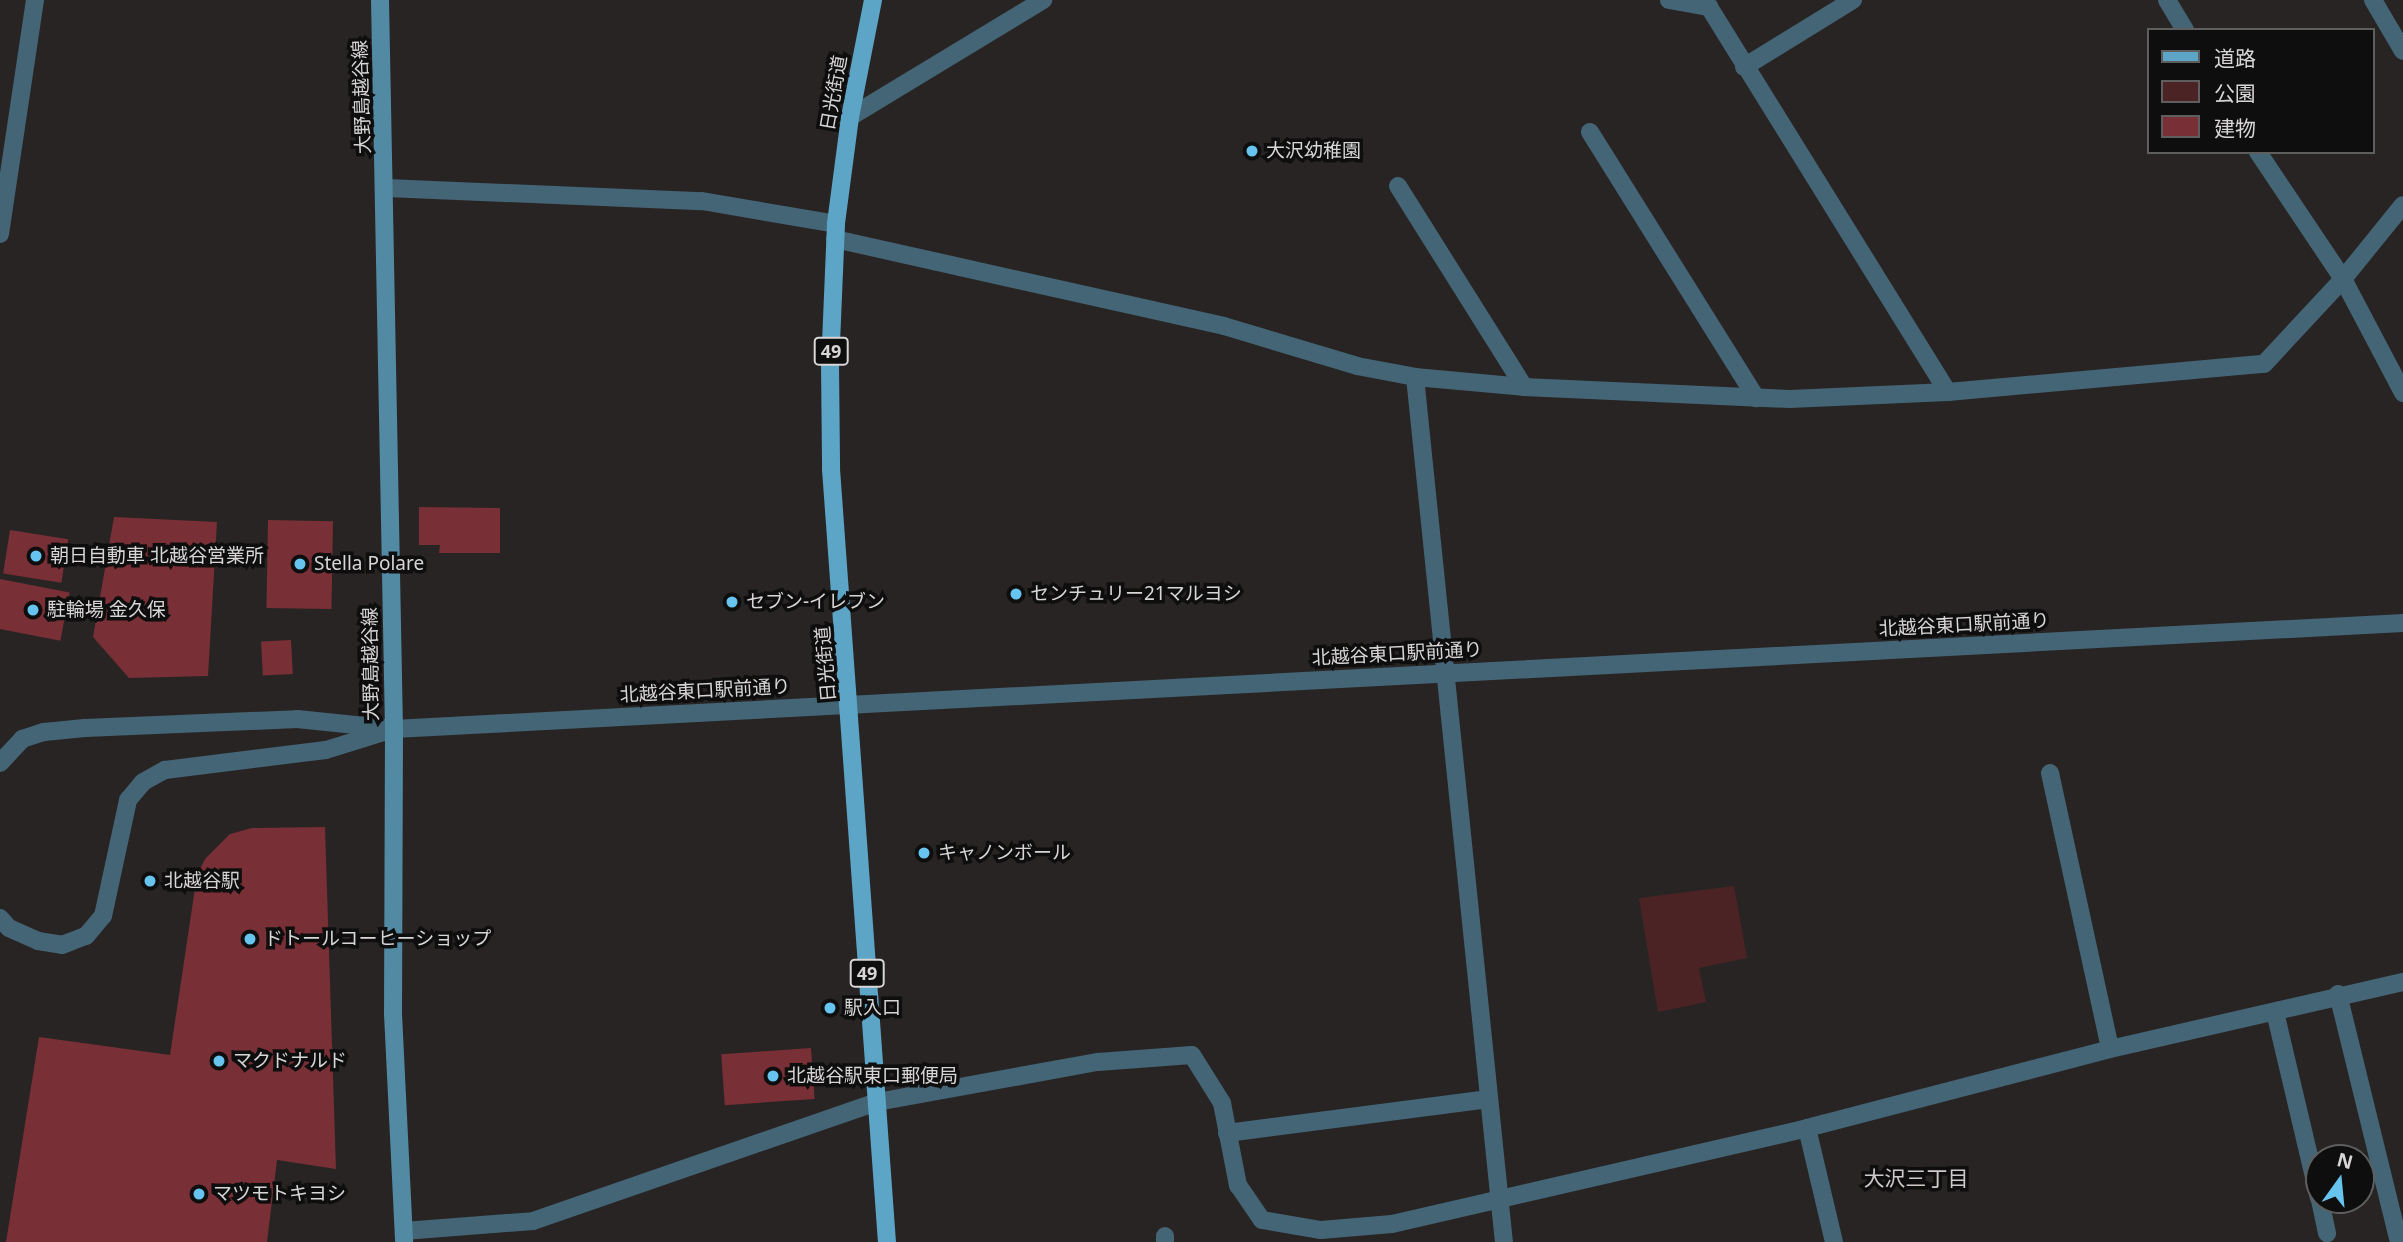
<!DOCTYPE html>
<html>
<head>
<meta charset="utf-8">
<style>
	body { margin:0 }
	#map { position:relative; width:2403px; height:1242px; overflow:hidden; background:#282424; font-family:"Noto Sans","Noto Sans JP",sans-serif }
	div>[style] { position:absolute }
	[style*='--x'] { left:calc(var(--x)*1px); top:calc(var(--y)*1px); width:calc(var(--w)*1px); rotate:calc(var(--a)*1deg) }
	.green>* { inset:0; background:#4c2325 }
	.building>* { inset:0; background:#782f35; transform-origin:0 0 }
	.service>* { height:18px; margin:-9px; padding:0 9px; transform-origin:9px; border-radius:9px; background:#446575 }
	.minor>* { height:18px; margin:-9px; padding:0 9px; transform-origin:9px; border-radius:9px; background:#446575 }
	.tertiary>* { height:18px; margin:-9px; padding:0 9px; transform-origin:9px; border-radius:9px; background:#446575 }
	.secondary>* { height:18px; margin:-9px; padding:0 9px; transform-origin:9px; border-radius:9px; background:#5289a3 }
	.primary>* { height:18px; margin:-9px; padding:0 9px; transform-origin:9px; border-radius:9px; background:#5ca5c6 }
	.dots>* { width:19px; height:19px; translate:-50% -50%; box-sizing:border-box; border:4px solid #0f0e0e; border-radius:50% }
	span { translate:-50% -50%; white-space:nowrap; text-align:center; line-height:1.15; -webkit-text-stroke:7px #0f0e0e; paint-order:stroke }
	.shield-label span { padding:2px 5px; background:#0f0e0e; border:2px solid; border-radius:5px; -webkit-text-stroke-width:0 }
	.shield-label { font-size:18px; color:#d7d5d5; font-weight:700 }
	.street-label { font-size:19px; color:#d7d5d5 }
	.poi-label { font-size:19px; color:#d7d5d5 }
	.left { translate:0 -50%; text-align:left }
	.neighbourhood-label { font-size:21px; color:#cecaca }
	.legend { position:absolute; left:2147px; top:28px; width:228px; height:126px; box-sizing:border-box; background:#0f0e0e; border:2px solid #5f5e5e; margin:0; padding:9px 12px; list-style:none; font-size:21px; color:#d7d5d5 }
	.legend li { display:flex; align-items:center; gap:14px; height:35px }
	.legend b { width:35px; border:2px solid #5f5e5e }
	.north { position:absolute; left:2305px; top:1144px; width:70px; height:70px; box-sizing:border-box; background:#0f0e0e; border:2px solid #5f5e5e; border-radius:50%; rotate:15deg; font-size:19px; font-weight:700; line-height:28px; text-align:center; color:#d7d5d5 }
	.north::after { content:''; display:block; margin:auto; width:24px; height:32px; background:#66c4ef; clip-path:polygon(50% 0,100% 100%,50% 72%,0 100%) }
</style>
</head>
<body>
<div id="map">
	<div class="green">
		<i style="clip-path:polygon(1734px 886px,1747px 958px,1699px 968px,1706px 1002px,1658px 1012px,1639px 898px)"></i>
	</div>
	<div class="building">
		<i style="clip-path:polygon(419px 507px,500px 508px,500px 553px,439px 553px,440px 545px,419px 545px)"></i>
		<i style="clip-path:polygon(114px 517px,217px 522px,208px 676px,129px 678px,93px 637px)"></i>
		<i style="left:268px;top:520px;width:65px;height:88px;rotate:1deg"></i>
		<i style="left:10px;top:530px;width:59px;height:44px;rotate:9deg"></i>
		<i style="left:0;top:579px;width:71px;height:49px;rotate:11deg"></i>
		<i style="left:291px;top:640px;width:34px;height:30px;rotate:87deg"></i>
		<i style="clip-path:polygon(325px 827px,336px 1169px,277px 1160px,267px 1242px,6px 1242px,39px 1037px,170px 1055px,197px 875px,205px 859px,230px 834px,252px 828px)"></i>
		<i style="left:811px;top:1048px;width:51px;height:90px;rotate:86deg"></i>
	</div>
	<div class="service">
		<i style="--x:1669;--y:0;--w:41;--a:9.9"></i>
		<i style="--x:1709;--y:7;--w:453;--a:58.2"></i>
		<i style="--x:2373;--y:0;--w:59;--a:59.5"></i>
		<i style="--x:1744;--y:67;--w:128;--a:-31.6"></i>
		<i style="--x:1590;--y:132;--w:314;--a:58"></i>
		<i style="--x:1398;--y:186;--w:237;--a:57.9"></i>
		<i style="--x:2338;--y:994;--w:255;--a:76.2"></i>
		<i style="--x:2275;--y:1012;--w:191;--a:76.7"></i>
		<i style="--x:1807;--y:1128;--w:117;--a:76.7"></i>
		<i style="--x:1227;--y:1133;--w:264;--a:-7.4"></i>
		<i style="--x:2320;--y:1200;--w:34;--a:78"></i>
		<i style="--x:404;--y:1231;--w:129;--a:-4.4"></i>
		<i style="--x:533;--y:1221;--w:364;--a:-19.1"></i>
	</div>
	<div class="minor">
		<i style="--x:2167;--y:0;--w:35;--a:59"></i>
		<i style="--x:850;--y:117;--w:226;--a:-31.2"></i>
		<i style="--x:2258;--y:152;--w:153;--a:56.2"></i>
		<i style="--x:2343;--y:279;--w:129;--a:62.2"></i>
		<i style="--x:386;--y:188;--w:316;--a:2.4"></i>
		<i style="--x:702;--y:201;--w:136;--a:9.7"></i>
		<i style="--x:0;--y:234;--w:237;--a:-81.5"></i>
		<i style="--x:835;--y:239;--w:399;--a:12.6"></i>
		<i style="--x:1224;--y:326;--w:139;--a:16.7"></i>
		<i style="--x:1357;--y:366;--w:59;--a:10.7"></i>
		<i style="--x:1415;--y:377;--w:109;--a:5.2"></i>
		<i style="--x:1524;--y:387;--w:266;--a:2.6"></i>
		<i style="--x:1790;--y:399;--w:158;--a:-2.5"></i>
		<i style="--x:1948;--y:392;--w:317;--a:-5.1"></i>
		<i style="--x:2264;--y:364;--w:116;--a:-47.1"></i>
		<i style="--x:2343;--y:279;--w:95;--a:-51"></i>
		<i style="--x:1415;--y:377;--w:870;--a:84.13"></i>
		<i style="--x:2050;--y:773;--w:282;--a:77.7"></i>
		<i style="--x:877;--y:1102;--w:225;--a:-10.3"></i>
		<i style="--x:1098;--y:1062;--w:94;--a:-4.3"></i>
		<i style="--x:1192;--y:1055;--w:57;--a:58"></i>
		<i style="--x:1222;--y:1103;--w:84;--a:79"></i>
		<i style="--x:1238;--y:1185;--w:42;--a:55.6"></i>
		<i style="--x:1262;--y:1220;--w:60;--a:9.6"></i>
		<i style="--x:1321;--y:1230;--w:71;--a:-4.8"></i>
		<i style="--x:1392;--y:1224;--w:107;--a:-13"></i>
		<i style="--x:1496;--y:1200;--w:319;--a:-13"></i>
		<i style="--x:1807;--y:1128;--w:313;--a:-14.6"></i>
		<i style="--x:2110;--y:1049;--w:301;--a:-12.9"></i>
		<i style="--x:1165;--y:1236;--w:6;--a:90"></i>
	</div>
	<div class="tertiary">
		<i style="--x:0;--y:763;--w:33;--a:-47"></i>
		<i style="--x:22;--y:739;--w:23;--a:-18"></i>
		<i style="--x:44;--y:732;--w:41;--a:-5.6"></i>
		<i style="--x:85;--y:728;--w:212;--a:-2.4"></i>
		<i style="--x:297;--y:719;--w:98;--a:5.9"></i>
		<i style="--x:394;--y:729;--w:2012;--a:-3.02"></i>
		<i style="--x:0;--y:918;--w:13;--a:48"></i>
		<i style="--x:9;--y:928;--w:32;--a:24"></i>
		<i style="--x:38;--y:941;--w:24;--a:9"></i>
		<i style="--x:62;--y:945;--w:26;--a:-21"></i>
		<i style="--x:86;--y:936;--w:26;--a:-50"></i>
		<i style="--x:103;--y:916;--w:119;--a:-77.8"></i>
		<i style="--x:128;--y:800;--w:23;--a:-50"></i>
		<i style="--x:143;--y:782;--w:25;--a:-29"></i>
		<i style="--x:165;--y:770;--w:162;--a:-7.1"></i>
		<i style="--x:326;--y:750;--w:64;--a:-17.3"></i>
	</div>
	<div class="secondary">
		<i style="--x:380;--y:0;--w:729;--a:88.9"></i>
		<i style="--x:394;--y:729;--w:285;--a:90.2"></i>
		<i style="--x:393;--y:1014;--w:228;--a:87.2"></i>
	</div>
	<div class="primary">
		<i style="--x:873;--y:0;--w:119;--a:101.1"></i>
		<i style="--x:850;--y:117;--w:108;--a:97.5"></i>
		<i style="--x:836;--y:224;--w:141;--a:92.4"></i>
		<i style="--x:830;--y:365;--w:104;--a:89.4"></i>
		<i style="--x:831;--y:469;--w:775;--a:85.86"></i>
	</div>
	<div class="dots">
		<i style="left:1252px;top:151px;background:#66c4ef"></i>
		<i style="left:36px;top:556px;background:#66c4ef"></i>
		<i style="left:300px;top:564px;background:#66c4ef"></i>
		<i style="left:1016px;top:594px;background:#66c4ef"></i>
		<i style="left:732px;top:602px;background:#66c4ef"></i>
		<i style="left:33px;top:610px;background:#66c4ef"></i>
		<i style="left:924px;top:853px;background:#66c4ef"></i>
		<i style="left:150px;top:881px;background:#66c4ef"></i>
		<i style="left:250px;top:939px;background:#66c4ef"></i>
		<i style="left:830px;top:1008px;background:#66c4ef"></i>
		<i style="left:219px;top:1061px;background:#66c4ef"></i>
		<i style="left:773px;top:1076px;background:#66c4ef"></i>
		<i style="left:199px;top:1194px;background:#66c4ef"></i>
	</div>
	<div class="shield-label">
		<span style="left:831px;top:351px">49</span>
		<span style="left:867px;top:973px">49</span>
	</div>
	<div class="street-label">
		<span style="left:834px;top:93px;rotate:-80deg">日光街道</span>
		<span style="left:362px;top:97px;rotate:-92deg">大野島越谷線</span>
		<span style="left:1964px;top:625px;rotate:-3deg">北越谷東口駅前通り</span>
		<span style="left:1397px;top:654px;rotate:-3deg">北越谷東口駅前通り</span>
		<span style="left:371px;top:664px;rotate:-91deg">大野島越谷線</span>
		<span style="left:826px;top:664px;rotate:-95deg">日光街道</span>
		<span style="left:705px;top:691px;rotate:-3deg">北越谷東口駅前通り</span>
	</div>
	<div class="poi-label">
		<span class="left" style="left:1266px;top:151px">大沢幼稚園</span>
		<span class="left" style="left:50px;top:556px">朝日自動車 北越谷営業所</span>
		<span class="left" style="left:314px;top:564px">Stella Polare</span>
		<span class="left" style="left:1030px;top:594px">センチュリー21マルヨシ</span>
		<span class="left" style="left:746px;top:602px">セブン-イレブン</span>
		<span class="left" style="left:47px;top:610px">駐輪場 金久保</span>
		<span class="left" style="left:938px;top:853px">キャノンボール</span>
		<span class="left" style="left:164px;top:881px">北越谷駅</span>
		<span class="left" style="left:264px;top:939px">ドトールコーヒーショップ</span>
		<span class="left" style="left:844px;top:1008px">駅入口</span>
		<span class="left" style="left:233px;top:1061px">マクドナルド</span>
		<span class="left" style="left:787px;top:1076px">北越谷駅東口郵便局</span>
		<span class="left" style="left:213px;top:1194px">マツモトキヨシ</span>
	</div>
	<div class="neighbourhood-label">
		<span style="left:1916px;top:1178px">大沢三丁目</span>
	</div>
	<ul class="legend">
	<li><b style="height:9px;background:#5ca5c6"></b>道路</li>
	<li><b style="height:19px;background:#4c2325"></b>公園</li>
	<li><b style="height:19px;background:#782f35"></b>建物</li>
	</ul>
	<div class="north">N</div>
</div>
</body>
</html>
